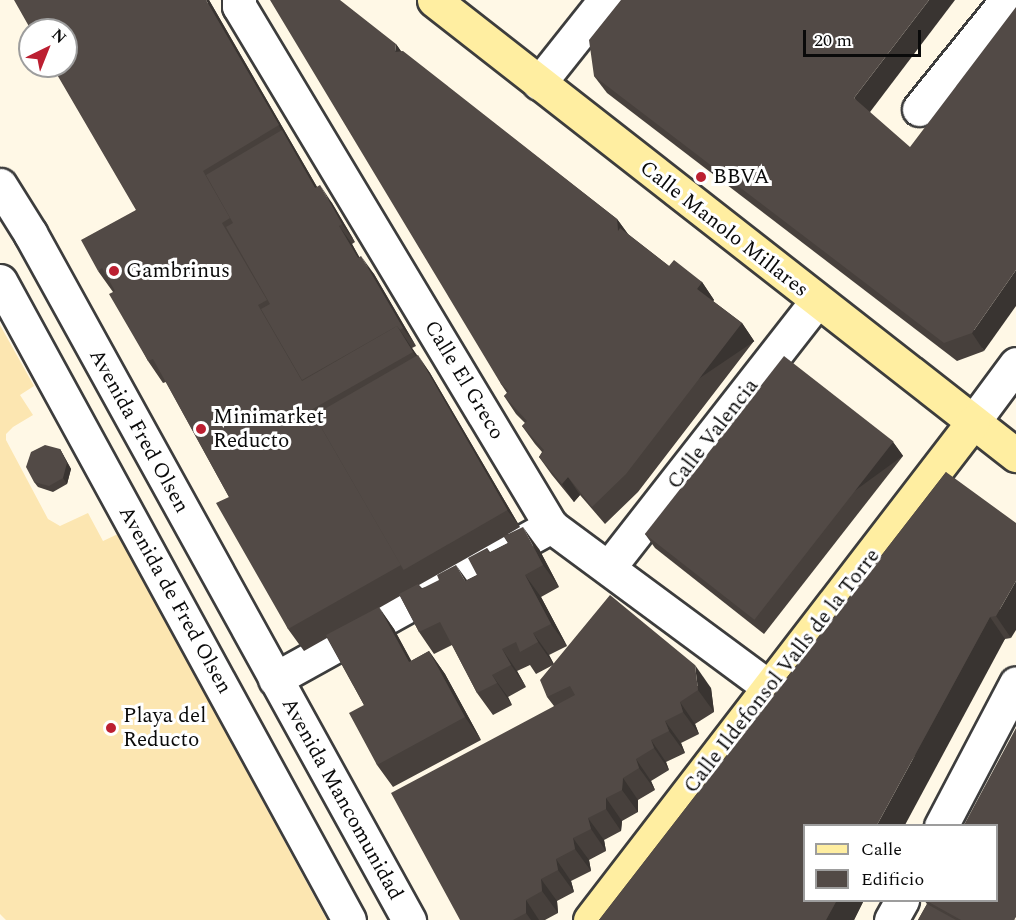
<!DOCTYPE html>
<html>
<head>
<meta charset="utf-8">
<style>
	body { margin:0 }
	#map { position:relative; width:1016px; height:920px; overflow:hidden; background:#fff8e6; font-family:Spectral,serif }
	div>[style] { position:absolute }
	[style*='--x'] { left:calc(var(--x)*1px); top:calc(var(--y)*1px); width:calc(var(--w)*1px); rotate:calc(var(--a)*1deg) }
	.sand>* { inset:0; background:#fce6b1 }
	.roads { filter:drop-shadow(2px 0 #3d3d3d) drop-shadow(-2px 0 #3d3d3d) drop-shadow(0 2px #3d3d3d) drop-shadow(0 -2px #3d3d3d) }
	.pedestrian>* { height:33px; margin:-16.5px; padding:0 16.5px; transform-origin:16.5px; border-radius:16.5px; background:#fff }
	.minor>* { height:33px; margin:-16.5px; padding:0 16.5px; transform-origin:16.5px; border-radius:16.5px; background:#fff }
	.tertiary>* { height:33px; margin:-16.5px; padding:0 16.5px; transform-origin:16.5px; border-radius:16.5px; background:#fff }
	.secondary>* { height:33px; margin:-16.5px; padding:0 16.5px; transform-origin:16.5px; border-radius:16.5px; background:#ffeea1 }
	.wall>* { inset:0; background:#47403c }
	.shaded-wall>* { inset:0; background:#393431; transform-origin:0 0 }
	.building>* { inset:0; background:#524a46; transform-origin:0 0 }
	.dots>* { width:16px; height:16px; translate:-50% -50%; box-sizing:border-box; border:3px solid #fff; border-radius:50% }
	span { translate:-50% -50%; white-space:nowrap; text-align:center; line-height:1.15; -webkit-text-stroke:6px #fff; paint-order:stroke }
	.poi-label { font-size:21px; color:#0a0a0a }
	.left { translate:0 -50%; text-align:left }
	.street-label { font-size:21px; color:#0a0a0a }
	.legend { position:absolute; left:803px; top:824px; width:195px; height:78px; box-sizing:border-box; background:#fff; border:2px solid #9d9d9d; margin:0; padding:8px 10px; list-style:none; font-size:18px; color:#0a0a0a }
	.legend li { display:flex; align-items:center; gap:12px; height:30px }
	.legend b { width:30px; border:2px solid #9d9d9d }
	.north { position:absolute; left:18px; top:18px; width:60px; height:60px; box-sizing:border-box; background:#fff; border:2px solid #9d9d9d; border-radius:50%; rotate:43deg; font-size:16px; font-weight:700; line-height:24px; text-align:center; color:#0a0a0a }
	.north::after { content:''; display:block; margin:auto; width:21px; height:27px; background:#bc1f31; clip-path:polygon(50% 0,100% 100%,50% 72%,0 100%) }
	.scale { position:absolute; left:803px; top:30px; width:118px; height:27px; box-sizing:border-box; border:3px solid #0a0a0a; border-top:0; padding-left:8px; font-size:18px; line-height:21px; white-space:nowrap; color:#0a0a0a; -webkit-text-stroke:4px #fff; paint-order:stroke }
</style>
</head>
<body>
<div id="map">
	<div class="sand">
		<i style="clip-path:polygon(0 325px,34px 386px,20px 395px,33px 415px,13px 427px,6px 434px,6px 440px,48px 519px,60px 526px,88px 513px,103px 541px,118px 534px,327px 920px,6px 920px,0 914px)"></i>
	</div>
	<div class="roads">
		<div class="pedestrian">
			<i style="--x:0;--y:185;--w:57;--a:58"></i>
			<i style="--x:30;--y:233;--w:785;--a:61.12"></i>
			<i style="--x:0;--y:281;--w:728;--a:61.36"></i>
			<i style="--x:609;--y:567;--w:338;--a:-52"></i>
			<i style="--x:275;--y:679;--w:316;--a:-29"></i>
		</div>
		<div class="minor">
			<i style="--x:239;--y:0;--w:6;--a:90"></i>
			<i style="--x:239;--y:6;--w:606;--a:59.04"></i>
			<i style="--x:551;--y:526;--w:272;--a:36.5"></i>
			<i style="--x:539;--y:83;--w:106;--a:-51.5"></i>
			<i style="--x:919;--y:109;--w:140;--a:-51.1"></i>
		</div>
		<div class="tertiary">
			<i style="--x:973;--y:422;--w:72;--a:-53.4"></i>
			<i style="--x:941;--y:826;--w:161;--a:-62.3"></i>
			<i style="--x:891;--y:920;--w:23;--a:-61"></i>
		</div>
		<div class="secondary">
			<i style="--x:434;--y:0;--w:739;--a:38.02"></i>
			<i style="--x:590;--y:920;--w:628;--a:-52.44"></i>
		</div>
	</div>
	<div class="wall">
		<i style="clip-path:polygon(evenodd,209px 0,317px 187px,332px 203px,355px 242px,352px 244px,359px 257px,374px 274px,416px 346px,412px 348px,430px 373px,520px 527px,508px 534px,539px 549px,559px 587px,541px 597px,567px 646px,549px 655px,554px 664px,711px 688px,714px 712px,695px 724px,699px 734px,681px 743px,685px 753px,666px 762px,669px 770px,651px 781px,655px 790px,638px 800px,638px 812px,622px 821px,621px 831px,604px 840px,606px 851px,589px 860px,591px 871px,571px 881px,574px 892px,557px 901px,558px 913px,545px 920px,460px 920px,554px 706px,547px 697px,553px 665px,536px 674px,530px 665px,517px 671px,526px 687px,508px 697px,512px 705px,493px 715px,477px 693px,452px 645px,434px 654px,419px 632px,400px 596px,379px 608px,394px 629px,411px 661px,429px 651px,445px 674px,481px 740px,393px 787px,377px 765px,364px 705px,327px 638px,304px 651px,288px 629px,229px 497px,166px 382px,163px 383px,148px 361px,113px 292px,98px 271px,136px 210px,209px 0,504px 537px,508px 543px,490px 552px,487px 548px,477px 575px,467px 580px,422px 588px,419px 585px,504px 537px)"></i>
		<i style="clip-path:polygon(396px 44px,401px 51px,617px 219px,628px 234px,669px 266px,702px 282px,714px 300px,713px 301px,742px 323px,754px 341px,638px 492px,605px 524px,580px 495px,574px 502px,552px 475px,539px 457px,542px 452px,535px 444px,522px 426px,525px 423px,516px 414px,504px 396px,507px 393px,501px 384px)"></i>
		<i style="clip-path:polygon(594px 76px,870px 112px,984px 351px,957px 361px,607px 93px)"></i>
		<i style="clip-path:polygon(893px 442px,903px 456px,764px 634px,655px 548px,645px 534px)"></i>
		<i style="clip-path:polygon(60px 449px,71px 469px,67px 484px,53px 492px,38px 487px,34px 482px)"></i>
		<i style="clip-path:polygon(946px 472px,1011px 638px,1005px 639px,804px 900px,864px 900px,854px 920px,599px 920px)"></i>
		<i style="clip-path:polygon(924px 900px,1016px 920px,918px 920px,927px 904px)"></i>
	</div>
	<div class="shaded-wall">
		<i style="clip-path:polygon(206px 0,209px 0,328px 206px,315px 188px)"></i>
		<i style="clip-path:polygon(929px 0,955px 0,867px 116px,854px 98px)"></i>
		<i style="clip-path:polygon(396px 44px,408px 62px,395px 52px)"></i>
		<i style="clip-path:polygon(320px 185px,332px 203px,355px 242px,342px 224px)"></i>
		<i style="clip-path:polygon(617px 219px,630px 237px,618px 231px)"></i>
		<i style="clip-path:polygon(339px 226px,352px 244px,370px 276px,358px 258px)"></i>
		<i style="clip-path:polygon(361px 256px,374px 274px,416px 346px,403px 328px)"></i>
		<i style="clip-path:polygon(1016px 270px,1016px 306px,984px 351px,972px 333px)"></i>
		<i style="clip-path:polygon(702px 282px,714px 300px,709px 306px,697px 289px)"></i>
		<i style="left:742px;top:323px;width:22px;height:190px;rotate:56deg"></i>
		<i style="clip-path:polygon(397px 326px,412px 348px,428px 374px,413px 352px)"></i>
		<i style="clip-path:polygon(418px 355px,430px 373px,520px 527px,507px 510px)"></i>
		<i style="left:893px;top:442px;width:17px;height:225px;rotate:54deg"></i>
		<i style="clip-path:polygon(60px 449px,71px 469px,67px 484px,63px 478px)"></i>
		<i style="clip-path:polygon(568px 477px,580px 495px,574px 502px,562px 484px)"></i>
		<i style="clip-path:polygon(523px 527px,539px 549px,559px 587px,543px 565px)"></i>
		<i style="clip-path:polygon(456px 565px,472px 587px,465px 581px)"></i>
		<i style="clip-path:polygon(525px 575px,541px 597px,567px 646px,551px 624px)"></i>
		<i style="clip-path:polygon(1016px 581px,1016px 630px,1011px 638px,996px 616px)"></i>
		<i style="clip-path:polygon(379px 607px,394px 629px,424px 684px,409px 662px)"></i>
		<i style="clip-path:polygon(990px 617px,1005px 639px,905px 825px,877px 825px)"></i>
		<i style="clip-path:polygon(533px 633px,549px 655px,554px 665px,538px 642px)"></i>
		<i style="clip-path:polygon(502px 649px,517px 671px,526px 687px,511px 665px)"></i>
		<i style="clip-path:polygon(429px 651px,445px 674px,481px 740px,465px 717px)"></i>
		<i style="clip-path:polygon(695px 665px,711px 688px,714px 712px,698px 690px)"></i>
		<i style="clip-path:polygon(492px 675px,508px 697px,512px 705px,497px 683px)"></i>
		<i style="clip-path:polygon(680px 702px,695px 724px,699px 734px,683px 712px)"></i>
		<i style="clip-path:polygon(665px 721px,681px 743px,685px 753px,669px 731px)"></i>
		<i style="clip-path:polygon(651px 740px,666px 762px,669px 770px,654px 748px)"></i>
		<i style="clip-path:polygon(636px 759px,651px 781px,655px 790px,639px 768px)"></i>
		<i style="clip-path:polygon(623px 778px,638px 800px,638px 812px,622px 790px)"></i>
		<i style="clip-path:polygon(606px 798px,622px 821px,621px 831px,606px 809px)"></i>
		<i style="clip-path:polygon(588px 818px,604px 840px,606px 851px,591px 829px)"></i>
		<i style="clip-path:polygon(573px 838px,589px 860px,591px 871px,575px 849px)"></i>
		<i style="clip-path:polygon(556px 859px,571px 881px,574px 892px,558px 870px)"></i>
		<i style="clip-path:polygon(541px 879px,557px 901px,558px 913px,542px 891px)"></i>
		<i style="clip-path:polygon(526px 900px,539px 920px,531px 920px,526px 913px)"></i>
		<i style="clip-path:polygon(837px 900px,864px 900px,854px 920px,826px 920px)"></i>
	</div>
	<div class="building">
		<i style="clip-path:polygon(14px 0,206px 0,279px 125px,203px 171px,230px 218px,222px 223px,267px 300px,258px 305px,302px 381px,397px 326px,413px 352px,311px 410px,401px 565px,288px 629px,216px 503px,229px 497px,153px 359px,148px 361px,109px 294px,115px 291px,102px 268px,98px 271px,81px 240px,136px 210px,52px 66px,66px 66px,66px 30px,31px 30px)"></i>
		<i style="clip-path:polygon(270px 0,340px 0,396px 44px,395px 52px,403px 51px,617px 219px,618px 231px,620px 228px,669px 266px,674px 260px,702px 282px,697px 289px,742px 323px,626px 474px,592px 507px,568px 477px,562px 484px,539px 457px,544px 450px,522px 426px,527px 421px,504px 396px,509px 391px,501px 384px)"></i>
		<i style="clip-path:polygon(621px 0,929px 0,854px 98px,910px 147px,1016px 7px,1016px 270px,972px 333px,944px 343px,594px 76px,589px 40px)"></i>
		<i style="clip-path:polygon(282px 130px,315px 188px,320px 185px,342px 224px,339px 226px,358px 258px,361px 256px,403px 328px,400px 330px,397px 326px,302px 380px,261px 309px,270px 304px,226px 227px,233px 223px,206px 175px)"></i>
		<i style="left:418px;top:355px;width:179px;height:120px;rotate:60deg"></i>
		<i style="left:784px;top:356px;width:139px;height:226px;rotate:38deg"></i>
		<i style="clip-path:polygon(45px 445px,60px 449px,67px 463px,63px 478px,49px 486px,34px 482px,26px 467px,31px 452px)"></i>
		<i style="clip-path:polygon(946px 472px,1016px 523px,1016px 581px,996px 616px,990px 617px,877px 825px,804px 825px,804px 900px,837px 900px,826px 920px,599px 920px)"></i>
		<i style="clip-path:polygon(523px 527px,543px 565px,525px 575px,551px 624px,533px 633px,538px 642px,520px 652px,516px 642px,502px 649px,511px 665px,492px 675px,497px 683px,477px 693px,440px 622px,419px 632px,399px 594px,418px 584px,421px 589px,439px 580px,437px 575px,456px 565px,465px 581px,477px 575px,468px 558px,487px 548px,489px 553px,508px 543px,504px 536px)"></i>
		<i style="clip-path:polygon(610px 595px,695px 665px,698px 690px,680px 702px,683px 712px,665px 721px,669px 731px,651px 740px,654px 748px,636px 759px,639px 768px,623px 778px,622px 790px,606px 798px,606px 809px,588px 818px,591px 829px,573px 838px,575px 849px,556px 859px,558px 870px,541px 879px,542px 891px,526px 900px,526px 913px,513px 920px,460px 920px,391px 793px,575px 695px,570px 686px,547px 697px,540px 680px)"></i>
		<i style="clip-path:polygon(379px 607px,409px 662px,429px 651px,465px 717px,377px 765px,349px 713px,364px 705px,326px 635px)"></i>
		<i style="clip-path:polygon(1016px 728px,1016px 917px,1014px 920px,961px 920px,925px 900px,996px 900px,996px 825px,964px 825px)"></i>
		<i style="clip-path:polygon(927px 904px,956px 920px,918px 920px)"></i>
	</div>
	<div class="dots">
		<i style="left:701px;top:177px;background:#bc1f31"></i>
		<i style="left:114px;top:271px;background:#bc1f31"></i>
		<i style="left:201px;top:429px;background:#bc1f31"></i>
		<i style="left:111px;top:728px;background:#bc1f31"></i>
	</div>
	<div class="poi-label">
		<span class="left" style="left:713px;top:177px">BBVA</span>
		<span class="left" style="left:126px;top:271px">Gambrinus</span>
		<span class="left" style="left:213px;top:429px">Minimarket<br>Reducto</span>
		<span class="left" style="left:123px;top:728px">Playa del<br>Reducto</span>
	</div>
	<div class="street-label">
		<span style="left:724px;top:229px;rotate:38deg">Calle Manolo Millares</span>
		<span style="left:464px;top:380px;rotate:59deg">Calle El Greco</span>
		<span style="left:139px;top:431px;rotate:61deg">Avenida Fred Olsen</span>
		<span style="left:713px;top:434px;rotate:-52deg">Calle Valencia</span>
		<span style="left:175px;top:600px;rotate:61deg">Avenida de Fred Olsen</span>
		<span style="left:782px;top:671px;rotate:-52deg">Calle Ildefonsol Valls de la Torre</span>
		<span style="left:342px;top:799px;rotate:61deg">Avenida Mancomunidad</span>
	</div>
	<ul class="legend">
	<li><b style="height:8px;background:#ffeea1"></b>Calle</li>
	<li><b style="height:16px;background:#524a46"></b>Edificio</li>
	</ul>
	<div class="north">N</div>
	<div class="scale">20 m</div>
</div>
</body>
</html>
